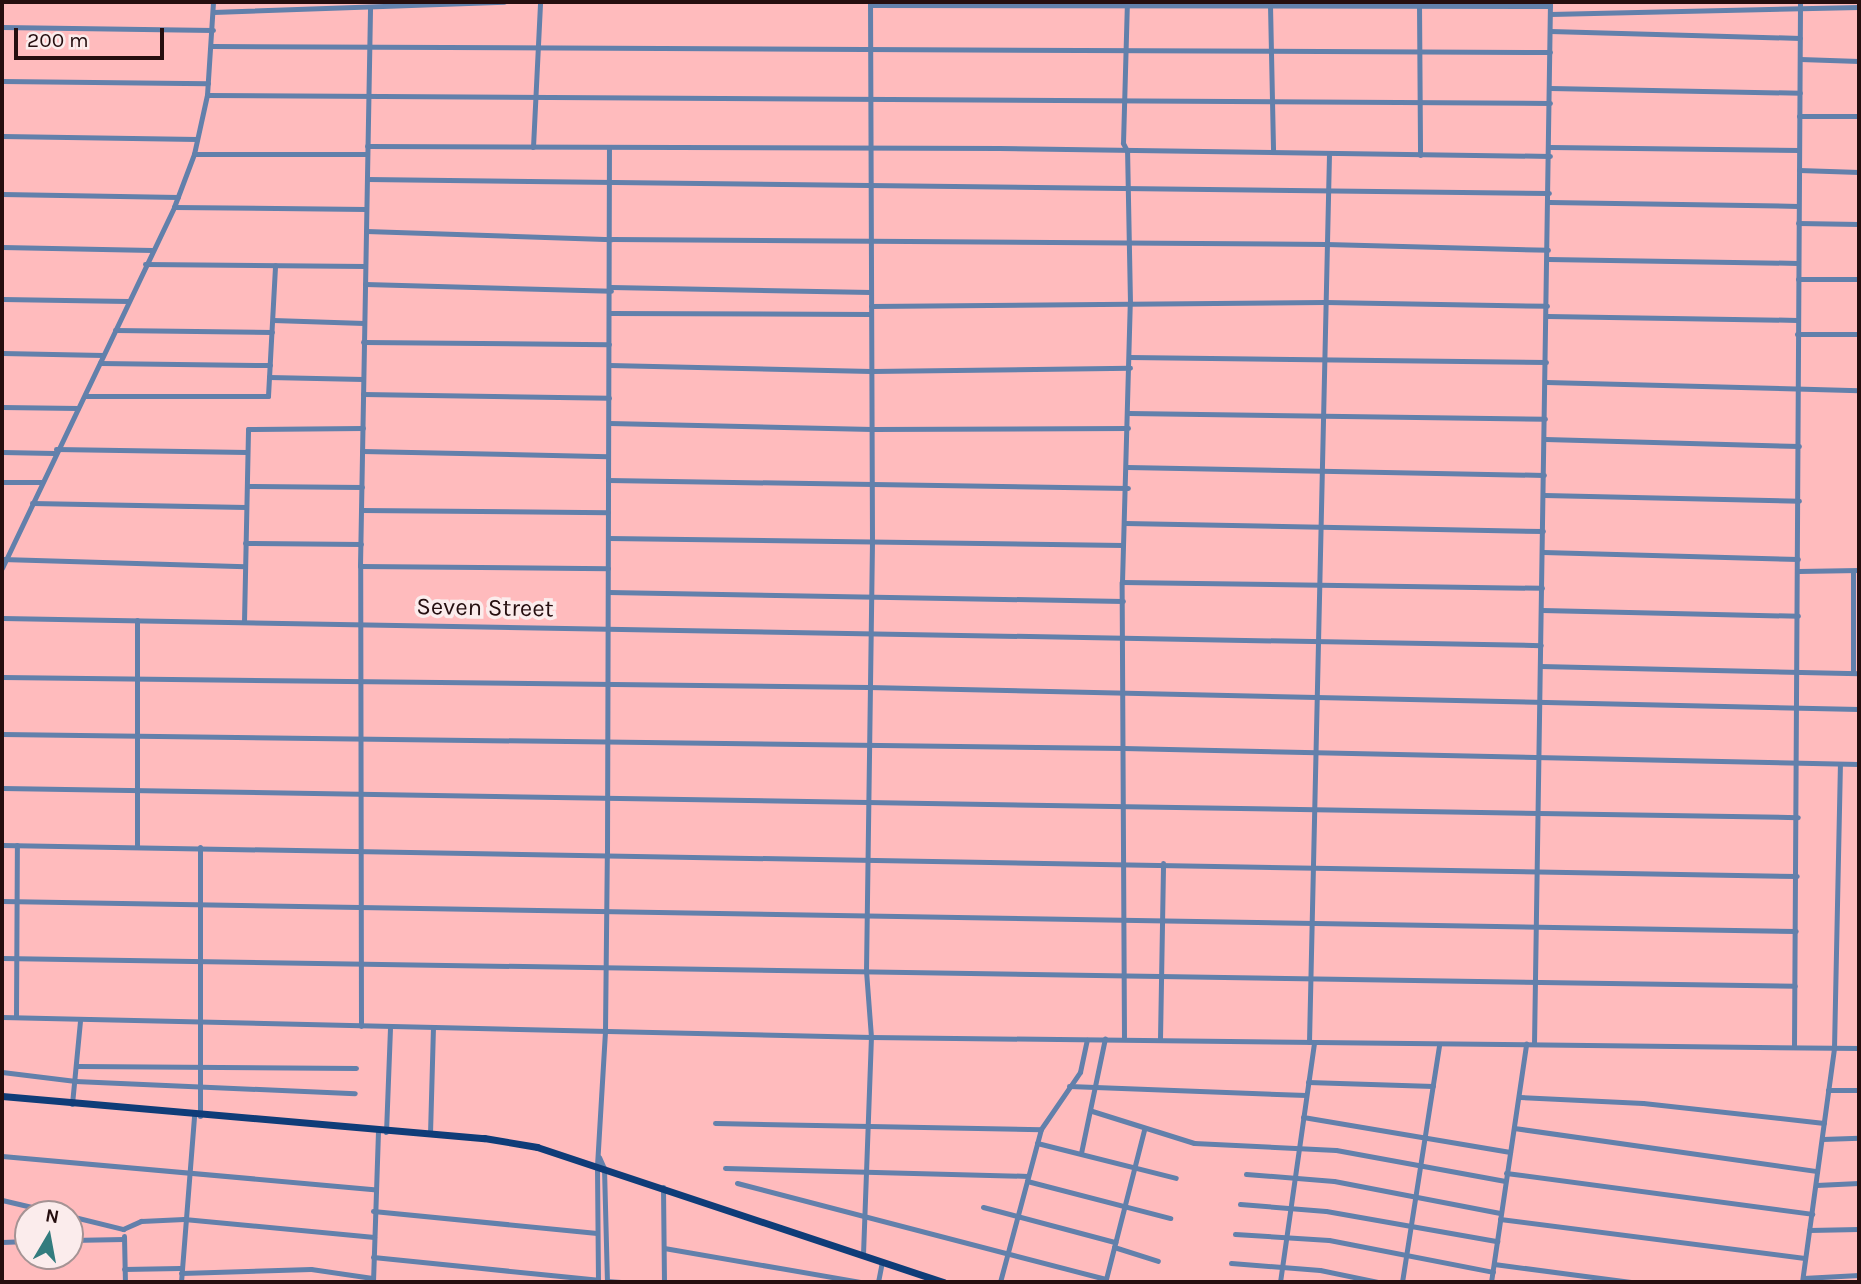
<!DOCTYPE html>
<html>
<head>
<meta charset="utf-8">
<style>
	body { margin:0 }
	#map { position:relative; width:1861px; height:1284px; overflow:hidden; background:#ffbbbd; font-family:Karla,sans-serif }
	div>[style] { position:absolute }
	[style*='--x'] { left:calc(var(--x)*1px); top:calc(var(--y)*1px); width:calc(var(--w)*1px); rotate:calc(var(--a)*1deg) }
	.minor>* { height:5px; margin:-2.5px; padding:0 2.5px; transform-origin:2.5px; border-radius:2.5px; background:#6280ab }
	.major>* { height:7px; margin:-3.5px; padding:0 3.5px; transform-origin:3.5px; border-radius:3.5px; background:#0f3c78 }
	span { translate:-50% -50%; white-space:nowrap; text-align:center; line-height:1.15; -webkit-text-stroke:7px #fbecec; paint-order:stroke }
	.street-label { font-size:24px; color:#250e0f }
	.frame { position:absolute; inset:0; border:4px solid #250e0f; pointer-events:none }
	.north { position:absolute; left:14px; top:1200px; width:70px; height:70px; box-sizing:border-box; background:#fbecec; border:2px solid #a59394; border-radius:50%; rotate:10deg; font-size:19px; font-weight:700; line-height:28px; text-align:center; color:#250e0f }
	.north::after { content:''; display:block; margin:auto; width:24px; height:32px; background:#337c7e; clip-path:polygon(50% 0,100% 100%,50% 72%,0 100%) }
	.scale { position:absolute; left:14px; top:28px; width:150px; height:32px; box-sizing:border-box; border:4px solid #250e0f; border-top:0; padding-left:9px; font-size:21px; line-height:24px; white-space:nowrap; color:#250e0f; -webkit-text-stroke:5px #fbecec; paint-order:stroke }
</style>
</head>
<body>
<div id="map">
	<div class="minor">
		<i style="--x:1419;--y:4;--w:151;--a:89.6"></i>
		<i style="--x:870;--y:5;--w:680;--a:0.08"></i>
		<i style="--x:1270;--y:5;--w:147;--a:88.8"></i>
		<i style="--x:213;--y:12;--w:291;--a:-2"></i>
		<i style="--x:1550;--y:14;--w:309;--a:-1.3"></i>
		<i style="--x:2;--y:27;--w:211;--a:0.8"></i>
		<i style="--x:1550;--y:31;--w:250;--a:1.6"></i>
		<i style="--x:212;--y:46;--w:1338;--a:0.26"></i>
		<i style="--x:1800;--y:59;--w:59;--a:1.9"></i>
		<i style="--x:2;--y:81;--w:206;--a:0.6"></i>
		<i style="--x:1550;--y:88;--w:250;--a:1.1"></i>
		<i style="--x:207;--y:95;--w:1343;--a:0.34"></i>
		<i style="--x:1799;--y:116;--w:60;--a:0"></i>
		<i style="--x:2;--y:136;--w:195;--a:0.9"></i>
		<i style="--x:367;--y:146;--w:632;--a:0.18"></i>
		<i style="--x:999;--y:148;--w:551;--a:0.83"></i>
		<i style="--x:533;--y:147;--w:145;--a:-87.2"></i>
		<i style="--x:1550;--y:147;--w:249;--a:0.7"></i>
		<i style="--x:194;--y:154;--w:173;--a:0"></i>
		<i style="--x:1799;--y:170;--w:60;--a:1.9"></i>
		<i style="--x:367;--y:179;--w:1182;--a:0.68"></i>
		<i style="--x:2;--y:194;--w:176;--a:1"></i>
		<i style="--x:1549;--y:202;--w:249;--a:0.9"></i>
		<i style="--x:174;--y:207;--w:192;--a:0.6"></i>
		<i style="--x:1798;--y:223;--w:61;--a:0.9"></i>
		<i style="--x:366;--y:231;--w:246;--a:1.9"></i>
		<i style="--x:612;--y:239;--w:714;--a:0.4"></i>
		<i style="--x:1326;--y:244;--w:222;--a:1.5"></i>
		<i style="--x:2;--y:247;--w:150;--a:1.1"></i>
		<i style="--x:1548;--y:259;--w:250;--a:0.9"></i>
		<i style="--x:145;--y:264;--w:220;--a:0.5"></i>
		<i style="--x:1798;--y:279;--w:61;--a:0"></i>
		<i style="--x:365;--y:284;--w:246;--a:1.6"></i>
		<i style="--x:611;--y:287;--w:260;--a:1.1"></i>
		<i style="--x:2;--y:299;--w:126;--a:0.9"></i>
		<i style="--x:871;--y:306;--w:454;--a:-0.5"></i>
		<i style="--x:1325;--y:302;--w:222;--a:1"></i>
		<i style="--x:610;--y:313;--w:261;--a:0.2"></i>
		<i style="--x:1547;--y:316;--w:250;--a:0.9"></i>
		<i style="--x:273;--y:320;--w:91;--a:1.9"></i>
		<i style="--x:115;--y:330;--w:157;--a:0.7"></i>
		<i style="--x:1797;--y:334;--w:62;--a:0"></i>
		<i style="--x:363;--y:342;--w:246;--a:0.5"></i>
		<i style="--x:2;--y:353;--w:101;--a:1.1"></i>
		<i style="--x:1129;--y:357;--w:417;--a:0.7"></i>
		<i style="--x:100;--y:363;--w:170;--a:0.7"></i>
		<i style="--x:609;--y:365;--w:262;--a:1.3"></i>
		<i style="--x:871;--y:371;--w:259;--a:-0.7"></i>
		<i style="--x:269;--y:377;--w:94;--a:1.2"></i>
		<i style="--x:1546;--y:382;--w:313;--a:1.5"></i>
		<i style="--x:363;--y:394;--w:246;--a:0.9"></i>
		<i style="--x:86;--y:396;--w:182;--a:0"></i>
		<i style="--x:268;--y:396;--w:131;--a:-86.9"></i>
		<i style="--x:2;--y:407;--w:76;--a:0.8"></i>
		<i style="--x:1129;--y:413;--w:416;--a:0.8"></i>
		<i style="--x:609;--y:423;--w:263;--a:1.3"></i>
		<i style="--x:872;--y:429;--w:256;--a:-0.2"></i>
		<i style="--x:1545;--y:439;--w:254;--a:1.6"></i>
		<i style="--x:56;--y:449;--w:191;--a:0.9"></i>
		<i style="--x:362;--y:451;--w:246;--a:1.2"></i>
		<i style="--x:2;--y:452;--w:52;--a:1.1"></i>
		<i style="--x:1127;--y:467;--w:417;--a:1.1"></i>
		<i style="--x:608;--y:480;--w:520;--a:0.88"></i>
		<i style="--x:2;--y:482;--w:39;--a:0"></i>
		<i style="--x:247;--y:486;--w:115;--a:0.5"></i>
		<i style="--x:1544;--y:495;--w:255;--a:1.3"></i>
		<i style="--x:32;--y:503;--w:214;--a:1.1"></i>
		<i style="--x:361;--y:510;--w:247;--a:0.5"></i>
		<i style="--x:1125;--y:523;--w:418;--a:1.1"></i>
		<i style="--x:608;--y:538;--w:515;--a:0.78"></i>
		<i style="--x:245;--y:543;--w:116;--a:0.5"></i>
		<i style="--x:1543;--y:552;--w:255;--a:1.6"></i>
		<i style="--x:2;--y:559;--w:243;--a:1.7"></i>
		<i style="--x:360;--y:566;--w:248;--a:0.5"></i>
		<i style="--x:2;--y:568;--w:400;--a:-64.5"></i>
		<i style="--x:174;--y:207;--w:57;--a:-69.3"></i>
		<i style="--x:194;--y:154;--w:60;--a:-77.6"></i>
		<i style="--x:207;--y:95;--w:93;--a:-86.3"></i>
		<i style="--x:1798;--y:571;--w:61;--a:-0.9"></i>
		<i style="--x:1122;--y:582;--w:420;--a:0.8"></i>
		<i style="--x:608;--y:592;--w:515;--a:1"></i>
		<i style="--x:1542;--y:610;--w:256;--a:1.3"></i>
		<i style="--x:2;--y:618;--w:1539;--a:1.01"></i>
		<i style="--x:137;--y:620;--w:226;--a:90"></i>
		<i style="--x:244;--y:622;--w:193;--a:-88.8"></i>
		<i style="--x:248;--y:429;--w:115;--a:-0.5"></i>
		<i style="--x:1540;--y:666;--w:319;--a:1.3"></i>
		<i style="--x:1853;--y:673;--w:102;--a:-90"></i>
		<i style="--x:2;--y:677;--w:866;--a:0.66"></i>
		<i style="--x:868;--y:687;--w:991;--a:1.27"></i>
		<i style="--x:2;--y:734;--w:1121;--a:0.72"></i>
		<i style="--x:1123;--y:748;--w:736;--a:1.25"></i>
		<i style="--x:2;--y:788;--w:1796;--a:0.93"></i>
		<i style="--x:2;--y:845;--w:1795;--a:0.99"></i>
		<i style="--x:2;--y:901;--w:1794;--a:0.96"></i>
		<i style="--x:2;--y:958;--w:1793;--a:0.89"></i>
		<i style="--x:2;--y:1017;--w:869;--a:1.32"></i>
		<i style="--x:871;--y:1037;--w:988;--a:0.64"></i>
		<i style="--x:16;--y:1017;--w:172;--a:-89.7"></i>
		<i style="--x:361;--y:1026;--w:460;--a:-90.1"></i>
		<i style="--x:360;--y:566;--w:558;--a:-88.97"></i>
		<i style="--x:1124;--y:1038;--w:456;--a:-90.3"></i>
		<i style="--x:1122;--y:582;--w:279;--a:-88.4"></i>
		<i style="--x:1130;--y:303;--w:152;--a:-91.1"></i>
		<i style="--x:1127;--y:151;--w:9;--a:-117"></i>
		<i style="--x:1123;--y:143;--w:141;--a:-88.4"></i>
		<i style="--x:1160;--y:1039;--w:176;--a:-89"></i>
		<i style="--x:1309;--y:1042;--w:887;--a:-88.71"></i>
		<i style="--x:1534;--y:1044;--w:1042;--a:-89.12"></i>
		<i style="--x:1794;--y:1047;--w:1045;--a:-89.67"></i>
		<i style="--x:77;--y:1066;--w:279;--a:0.4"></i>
		<i style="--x:2;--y:1072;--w:74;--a:7"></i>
		<i style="--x:75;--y:1081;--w:280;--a:2.5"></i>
		<i style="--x:1308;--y:1082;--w:125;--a:1.8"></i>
		<i style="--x:1069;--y:1086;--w:237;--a:2.2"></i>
		<i style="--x:1828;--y:1090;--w:31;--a:0"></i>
		<i style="--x:1520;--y:1097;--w:123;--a:2.8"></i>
		<i style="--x:1643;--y:1103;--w:182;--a:6.3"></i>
		<i style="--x:72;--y:1104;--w:83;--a:-84.5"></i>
		<i style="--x:1092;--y:1111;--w:107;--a:17.4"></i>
		<i style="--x:1194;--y:1143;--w:142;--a:2.8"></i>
		<i style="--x:1336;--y:1150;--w:172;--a:10.4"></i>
		<i style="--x:200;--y:1116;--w:269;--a:-90"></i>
		<i style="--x:1303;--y:1117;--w:210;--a:9.6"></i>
		<i style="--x:715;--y:1123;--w:326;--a:1.1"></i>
		<i style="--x:1514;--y:1128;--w:306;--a:8.1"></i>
		<i style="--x:386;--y:1132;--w:105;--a:-87.8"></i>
		<i style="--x:430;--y:1134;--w:107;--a:-88.4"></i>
		<i style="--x:1822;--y:1139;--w:37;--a:-2"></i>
		<i style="--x:1037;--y:1143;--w:143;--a:14.1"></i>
		<i style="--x:1081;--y:1153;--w:117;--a:-78.2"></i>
		<i style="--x:2;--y:1156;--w:373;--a:5.1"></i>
		<i style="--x:599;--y:1157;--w:12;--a:66"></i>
		<i style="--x:604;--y:1168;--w:114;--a:88.5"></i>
		<i style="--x:725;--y:1168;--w:303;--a:1.5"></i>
		<i style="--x:1506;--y:1173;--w:309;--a:7.6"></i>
		<i style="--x:1246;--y:1174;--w:88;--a:4.5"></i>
		<i style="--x:1334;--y:1181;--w:169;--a:10.9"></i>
		<i style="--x:1027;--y:1181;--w:148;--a:14.5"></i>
		<i style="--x:737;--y:1183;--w:381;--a:14.6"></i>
		<i style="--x:1816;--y:1185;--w:43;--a:-2.7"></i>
		<i style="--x:663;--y:1187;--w:95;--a:89.4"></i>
		<i style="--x:2;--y:1200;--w:61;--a:13.3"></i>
		<i style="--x:1240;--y:1204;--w:86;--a:4.7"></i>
		<i style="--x:1326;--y:1211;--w:174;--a:10"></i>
		<i style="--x:983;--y:1207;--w:137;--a:14.9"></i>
		<i style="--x:373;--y:1211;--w:225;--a:5.6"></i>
		<i style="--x:70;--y:1216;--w:55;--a:13.8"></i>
		<i style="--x:123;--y:1229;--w:20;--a:-24"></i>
		<i style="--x:141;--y:1221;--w:43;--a:-2.7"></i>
		<i style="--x:184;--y:1219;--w:191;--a:5.4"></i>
		<i style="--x:1500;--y:1219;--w:307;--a:7.3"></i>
		<i style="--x:1809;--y:1230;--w:50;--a:-1.1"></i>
		<i style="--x:1235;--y:1234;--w:94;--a:3.7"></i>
		<i style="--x:1329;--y:1240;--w:167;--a:11"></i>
		<i style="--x:124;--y:1236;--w:46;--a:88.8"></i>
		<i style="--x:70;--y:1240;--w:54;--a:-1.1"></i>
		<i style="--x:2;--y:1242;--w:26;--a:-2"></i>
		<i style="--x:1114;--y:1247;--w:46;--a:17.7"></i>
		<i style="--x:664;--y:1248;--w:199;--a:9.8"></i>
		<i style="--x:863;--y:1254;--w:217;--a:-87.9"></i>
		<i style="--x:871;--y:1037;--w:66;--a:-94.3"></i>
		<i style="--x:866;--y:971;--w:428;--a:-89.2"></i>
		<i style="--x:872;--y:543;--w:541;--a:-90.21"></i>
		<i style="--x:373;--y:1257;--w:226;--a:5.8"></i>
		<i style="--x:1231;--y:1263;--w:89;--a:4.5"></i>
		<i style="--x:1320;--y:1270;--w:59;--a:11.7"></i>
		<i style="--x:1494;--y:1264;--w:138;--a:7.5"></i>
		<i style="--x:124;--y:1269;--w:56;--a:-1"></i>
		<i style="--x:181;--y:1273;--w:130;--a:-1.8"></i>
		<i style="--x:311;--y:1269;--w:62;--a:8.4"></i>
		<i style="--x:1803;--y:1278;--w:56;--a:-3.1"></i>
		<i style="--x:1106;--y:1279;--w:154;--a:-75.7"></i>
		<i style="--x:607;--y:1281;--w:14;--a:4"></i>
		<i style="--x:181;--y:1282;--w:168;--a:-85.5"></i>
		<i style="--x:373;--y:1282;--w:151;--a:-88.1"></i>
		<i style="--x:598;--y:1282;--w:116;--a:-90.5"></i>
		<i style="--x:597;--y:1166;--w:135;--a:-86.6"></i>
		<i style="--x:605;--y:1031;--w:177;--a:-89.4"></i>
		<i style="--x:607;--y:854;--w:707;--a:-89.84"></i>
		<i style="--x:878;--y:1282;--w:21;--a:-79"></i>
		<i style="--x:1000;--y:1282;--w:158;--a:-75"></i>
		<i style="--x:1041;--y:1129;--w:69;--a:-55.6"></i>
		<i style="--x:1080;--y:1072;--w:33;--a:-78"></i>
		<i style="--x:1280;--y:1282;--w:241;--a:-81.9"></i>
		<i style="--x:1402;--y:1282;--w:240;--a:-81.1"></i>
		<i style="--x:1491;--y:1282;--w:241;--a:-81.6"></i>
		<i style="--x:1802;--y:1282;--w:236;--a:-82.2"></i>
		<i style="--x:1834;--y:1048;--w:284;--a:-88.8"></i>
	</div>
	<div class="major">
		<i style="--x:2;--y:1096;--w:484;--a:5"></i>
		<i style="--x:484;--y:1138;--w:54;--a:9.6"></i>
		<i style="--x:537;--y:1147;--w:429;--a:18.4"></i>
	</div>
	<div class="street-label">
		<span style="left:485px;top:608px;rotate:1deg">Seven Street</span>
	</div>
	<div class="frame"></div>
	<div class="north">N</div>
	<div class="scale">200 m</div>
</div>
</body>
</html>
